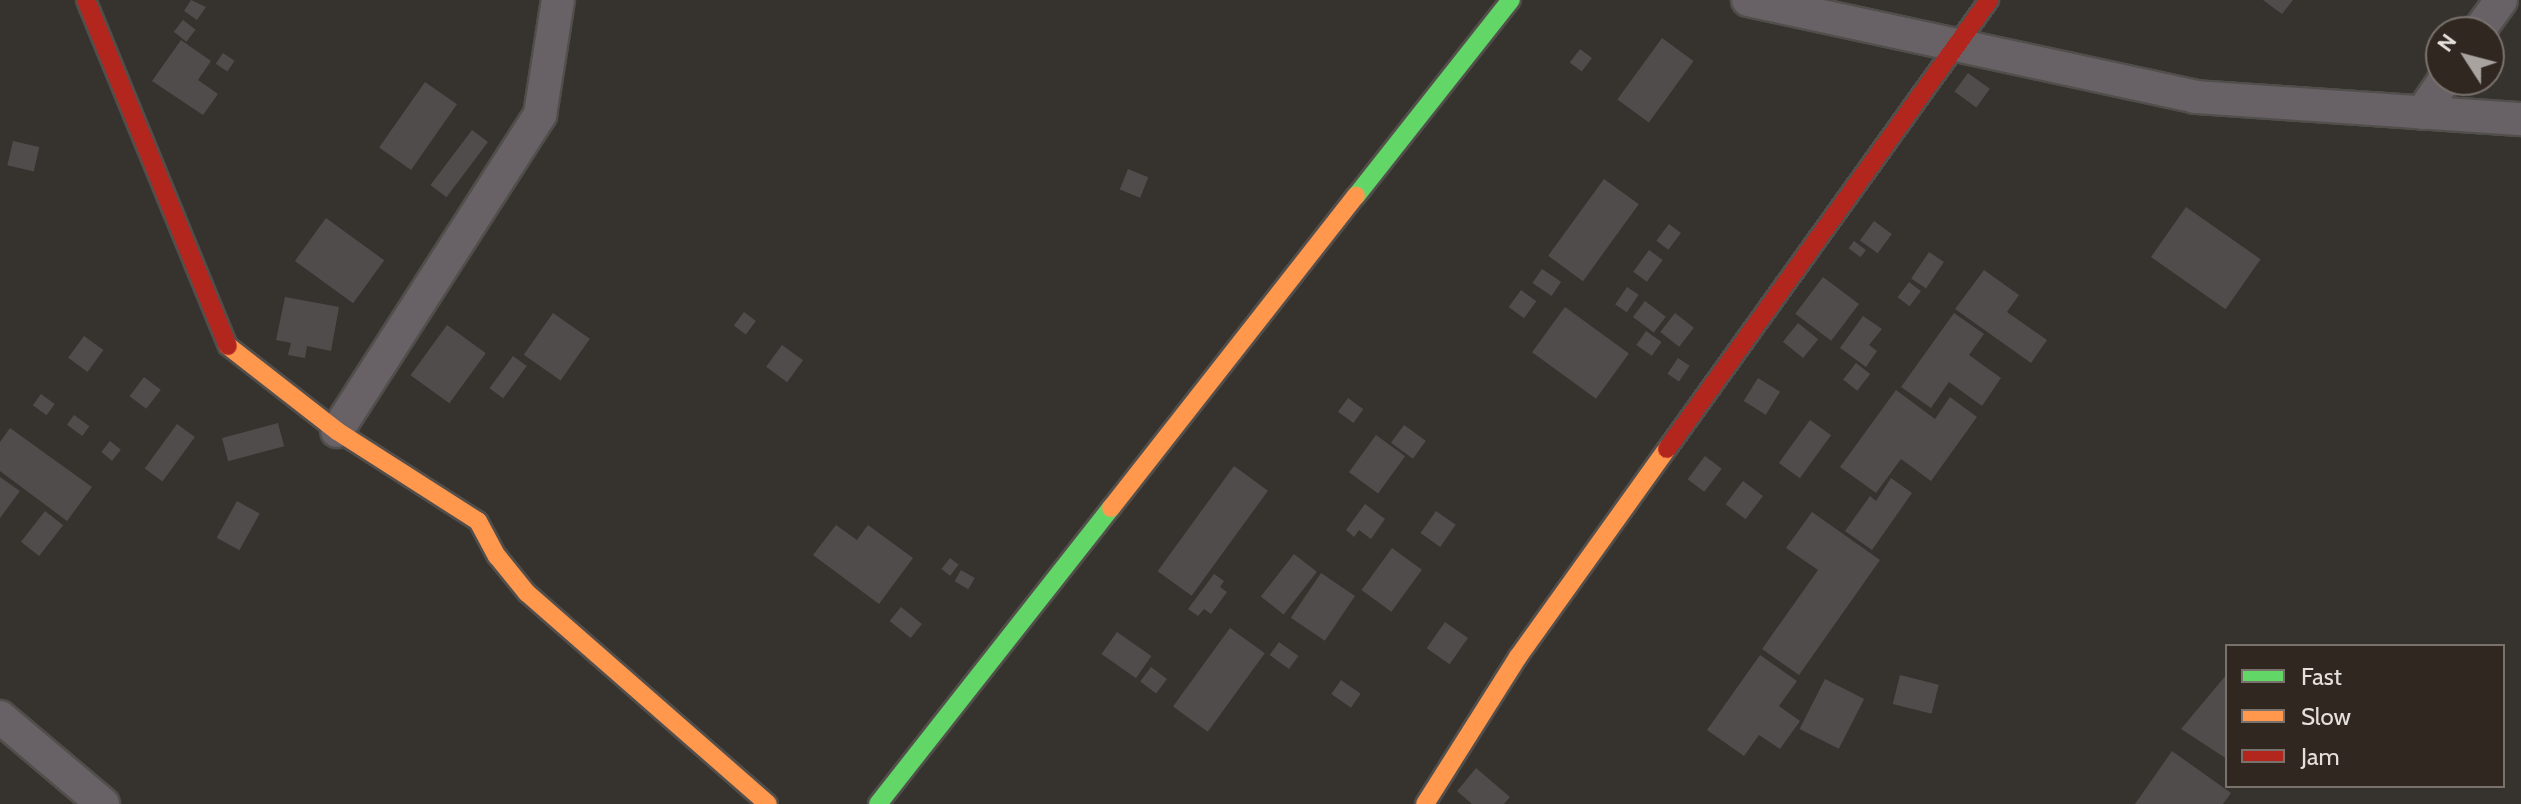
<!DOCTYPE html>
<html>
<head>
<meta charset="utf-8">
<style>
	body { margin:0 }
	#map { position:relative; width:2521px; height:804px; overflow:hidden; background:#36322e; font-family:Cabin,sans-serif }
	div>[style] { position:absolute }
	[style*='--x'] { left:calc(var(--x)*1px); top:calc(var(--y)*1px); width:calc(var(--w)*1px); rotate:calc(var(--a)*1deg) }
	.building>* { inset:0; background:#504c4c; transform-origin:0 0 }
	.roads { filter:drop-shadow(2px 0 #514e4b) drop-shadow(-2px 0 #514e4b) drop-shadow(0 2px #514e4b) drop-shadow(0 -2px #514e4b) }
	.street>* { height:32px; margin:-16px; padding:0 16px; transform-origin:16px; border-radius:16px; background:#686267 }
	.fast>* { height:18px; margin:-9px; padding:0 9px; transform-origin:9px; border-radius:9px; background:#63d668 }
	.slow>* { height:18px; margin:-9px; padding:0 9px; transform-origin:9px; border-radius:9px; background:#ff974d }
	.jam>* { height:18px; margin:-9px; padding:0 9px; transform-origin:9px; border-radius:9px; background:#b3261e }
	span { translate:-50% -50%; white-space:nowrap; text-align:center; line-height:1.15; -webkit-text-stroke:7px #302721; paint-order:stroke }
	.legend { position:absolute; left:2225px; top:644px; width:280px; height:144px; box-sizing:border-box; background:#302721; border:2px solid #79716c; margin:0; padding:10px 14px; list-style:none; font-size:24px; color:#e6e0dc }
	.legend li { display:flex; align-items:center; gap:16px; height:40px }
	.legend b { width:40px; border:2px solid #79716c }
	.north { position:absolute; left:2425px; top:16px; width:80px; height:80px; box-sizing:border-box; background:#302721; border:2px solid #79716c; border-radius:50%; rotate:306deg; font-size:22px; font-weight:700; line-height:32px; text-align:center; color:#e6e0dc }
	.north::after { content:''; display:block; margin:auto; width:28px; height:36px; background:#a8a39f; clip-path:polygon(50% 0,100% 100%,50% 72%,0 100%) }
</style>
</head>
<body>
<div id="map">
	<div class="building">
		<i style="clip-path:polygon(191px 0,206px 7px,197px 20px,184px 11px)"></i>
		<i style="clip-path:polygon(2263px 0,2293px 0,2282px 14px)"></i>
		<i style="left:183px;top:20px;width:16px;height:15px;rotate:38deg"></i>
		<i style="left:1662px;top:38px;width:39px;height:76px;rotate:36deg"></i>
		<i style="clip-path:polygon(181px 40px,211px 61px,198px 80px,218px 94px,203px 115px,152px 81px)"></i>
		<i style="left:1580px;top:49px;width:15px;height:17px;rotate:37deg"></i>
		<i style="left:223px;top:53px;width:14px;height:13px;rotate:34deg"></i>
		<i style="left:1968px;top:73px;width:27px;height:23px;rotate:36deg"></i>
		<i style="left:425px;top:82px;width:39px;height:80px;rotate:35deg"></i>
		<i style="left:472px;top:130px;width:20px;height:69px;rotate:37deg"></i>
		<i style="left:13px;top:141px;width:27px;height:25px;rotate:13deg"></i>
		<i style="left:1128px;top:169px;width:22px;height:22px;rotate:22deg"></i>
		<i style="left:1604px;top:179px;width:43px;height:95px;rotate:36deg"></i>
		<i style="left:2186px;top:207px;width:91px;height:61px;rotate:35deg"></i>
		<i style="left:326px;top:218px;width:72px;height:53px;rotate:36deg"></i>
		<i style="left:1874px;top:221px;width:22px;height:24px;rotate:36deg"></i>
		<i style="left:1669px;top:224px;width:15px;height:21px;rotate:37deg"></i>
		<i style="left:1854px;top:241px;width:15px;height:9px;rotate:37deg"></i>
		<i style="left:1649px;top:250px;width:17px;height:27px;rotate:36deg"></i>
		<i style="left:1929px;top:252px;width:18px;height:32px;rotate:34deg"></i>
		<i style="left:1542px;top:269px;width:23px;height:17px;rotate:34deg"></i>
		<i style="clip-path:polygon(1984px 270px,2019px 295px,2007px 312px,2047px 340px,2031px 363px,1955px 309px)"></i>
		<i style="left:1823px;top:277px;width:45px;height:46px;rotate:37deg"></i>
		<i style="left:1909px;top:282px;width:15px;height:19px;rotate:37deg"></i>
		<i style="left:1627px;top:287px;width:14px;height:21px;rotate:34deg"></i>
		<i style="left:1521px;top:290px;width:19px;height:21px;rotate:36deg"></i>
		<i style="clip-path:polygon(285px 297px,339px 307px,331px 351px,307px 346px,305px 358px,288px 355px,291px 343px,276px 340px)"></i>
		<i style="left:1645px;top:301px;width:26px;height:20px;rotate:37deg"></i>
		<i style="left:1565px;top:307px;width:79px;height:56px;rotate:36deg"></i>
		<i style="left:744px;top:312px;width:15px;height:17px;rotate:37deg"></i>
		<i style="left:553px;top:313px;width:45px;height:51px;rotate:35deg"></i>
		<i style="left:1675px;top:313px;width:24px;height:24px;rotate:38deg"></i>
		<i style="clip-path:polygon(1954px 313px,1984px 334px,1969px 355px,2001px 378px,1982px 406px,1949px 382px,1931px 408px,1901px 387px)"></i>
		<i style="clip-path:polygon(1863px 316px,1882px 329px,1869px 345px,1877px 351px,1866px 367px,1840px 348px)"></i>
		<i style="left:1798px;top:323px;width:26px;height:24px;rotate:39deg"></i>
		<i style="left:447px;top:325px;width:48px;height:62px;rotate:36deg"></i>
		<i style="left:1646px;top:331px;width:19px;height:17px;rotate:35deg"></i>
		<i style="left:84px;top:336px;width:24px;height:27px;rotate:36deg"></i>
		<i style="left:782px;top:345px;width:26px;height:27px;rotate:36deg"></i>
		<i style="left:513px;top:356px;width:17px;height:40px;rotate:36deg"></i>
		<i style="left:1678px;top:358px;width:14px;height:19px;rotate:34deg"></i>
		<i style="left:1856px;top:363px;width:18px;height:21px;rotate:38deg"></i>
		<i style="left:144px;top:377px;width:21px;height:24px;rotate:37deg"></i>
		<i style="left:1758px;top:378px;width:26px;height:27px;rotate:32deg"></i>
		<i style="clip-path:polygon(1896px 390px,1935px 419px,1950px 397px,1977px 417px,1931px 481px,1901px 459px,1876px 493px,1840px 467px)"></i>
		<i style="left:41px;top:394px;width:17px;height:14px;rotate:36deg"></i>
		<i style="left:1348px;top:398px;width:19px;height:17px;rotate:36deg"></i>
		<i style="left:74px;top:415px;width:19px;height:12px;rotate:36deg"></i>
		<i style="left:1810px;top:420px;width:26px;height:53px;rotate:36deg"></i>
		<i style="left:278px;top:423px;width:24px;height:58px;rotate:75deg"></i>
		<i style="left:177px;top:424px;width:22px;height:55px;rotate:36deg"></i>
		<i style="left:1404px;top:425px;width:27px;height:22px;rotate:36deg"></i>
		<i style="clip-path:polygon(10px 428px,92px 487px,67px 521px,0 471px,0 442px)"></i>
		<i style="left:1376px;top:435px;width:36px;height:46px;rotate:36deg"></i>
		<i style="left:110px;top:441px;width:14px;height:14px;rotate:39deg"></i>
		<i style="left:1705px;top:456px;width:21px;height:29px;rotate:37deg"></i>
		<i style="left:1234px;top:466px;width:42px;height:130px;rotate:36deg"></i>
		<i style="clip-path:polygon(0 477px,20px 491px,0 518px)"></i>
		<i style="clip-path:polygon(1891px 478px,1912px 493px,1872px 550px,1845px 531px,1870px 496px,1876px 501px)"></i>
		<i style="left:1743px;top:481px;width:25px;height:29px;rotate:37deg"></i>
		<i style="left:237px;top:501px;width:26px;height:42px;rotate:29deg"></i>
		<i style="clip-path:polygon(1365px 504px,1385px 519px,1371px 539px,1359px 530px,1354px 537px,1346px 530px)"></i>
		<i style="left:45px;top:511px;width:23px;height:39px;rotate:38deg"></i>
		<i style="left:1436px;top:511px;width:24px;height:27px;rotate:35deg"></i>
		<i style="clip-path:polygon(1812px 512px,1880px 560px,1799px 675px,1762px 649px,1818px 570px,1786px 548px)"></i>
		<i style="clip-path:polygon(836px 525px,857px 540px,868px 525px,913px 558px,879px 604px,813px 555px)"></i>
		<i style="left:1392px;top:548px;width:37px;height:52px;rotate:36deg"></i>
		<i style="left:1294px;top:554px;width:29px;height:54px;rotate:38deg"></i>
		<i style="left:950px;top:558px;width:11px;height:14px;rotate:38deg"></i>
		<i style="left:961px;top:570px;width:16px;height:13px;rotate:30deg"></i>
		<i style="left:1321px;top:573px;width:41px;height:54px;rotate:34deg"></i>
		<i style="clip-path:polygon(1214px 574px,1224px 581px,1220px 587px,1227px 592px,1211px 614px,1204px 609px,1198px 616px,1188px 609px)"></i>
		<i style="left:901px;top:607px;width:27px;height:18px;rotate:39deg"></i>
		<i style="left:1445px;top:622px;width:28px;height:32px;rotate:35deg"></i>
		<i style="left:1230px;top:628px;width:43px;height:97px;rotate:36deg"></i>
		<i style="left:1117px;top:632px;width:42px;height:27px;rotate:35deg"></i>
		<i style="left:1279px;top:642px;width:24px;height:16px;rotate:36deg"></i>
		<i style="clip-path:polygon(1760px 655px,1797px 681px,1779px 706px,1800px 721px,1780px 749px,1759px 735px,1744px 756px,1707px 730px)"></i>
		<i style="left:1151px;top:667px;width:20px;height:18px;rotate:37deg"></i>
		<i style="clip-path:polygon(2227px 674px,2227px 759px,2181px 729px)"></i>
		<i style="left:1900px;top:675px;width:40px;height:30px;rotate:14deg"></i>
		<i style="left:1825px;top:679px;width:44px;height:56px;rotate:27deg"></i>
		<i style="left:1341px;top:680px;width:24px;height:17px;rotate:35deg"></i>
		<i style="clip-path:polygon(2172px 751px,2231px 793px,2223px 804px,2135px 804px)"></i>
		<i style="clip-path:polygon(1476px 768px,1510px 797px,1504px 804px,1472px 804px,1457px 791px)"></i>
	</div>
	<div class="roads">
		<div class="street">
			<i style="--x:1748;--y:0;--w:457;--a:12.2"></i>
			<i style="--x:2195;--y:97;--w:327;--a:3.9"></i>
			<i style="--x:2478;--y:32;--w:39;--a:-54"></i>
			<i style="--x:2422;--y:113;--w:40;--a:-56"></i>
			<i style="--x:337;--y:431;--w:376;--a:-57.3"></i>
			<i style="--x:540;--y:115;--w:116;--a:-81.1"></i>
			<i style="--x:0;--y:717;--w:135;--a:40.2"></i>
		</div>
		<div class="fast">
			<i style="--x:1356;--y:196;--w:250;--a:-51.7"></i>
			<i style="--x:878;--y:804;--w:377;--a:-51.8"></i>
		</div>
		<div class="slow">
			<i style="--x:228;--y:346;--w:138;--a:37.9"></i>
			<i style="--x:337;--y:431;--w:167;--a:32.6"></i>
			<i style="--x:478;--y:521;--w:40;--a:62"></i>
			<i style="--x:497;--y:556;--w:48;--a:51"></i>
			<i style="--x:527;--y:593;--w:320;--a:41.2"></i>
			<i style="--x:1111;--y:508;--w:397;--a:-51.9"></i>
			<i style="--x:1425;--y:804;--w:174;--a:-57.7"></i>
			<i style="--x:1518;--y:657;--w:256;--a:-54.4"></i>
		</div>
		<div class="jam">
			<i style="--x:86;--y:0;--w:374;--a:67.7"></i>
			<i style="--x:1667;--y:449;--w:553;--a:-54.35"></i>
		</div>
	</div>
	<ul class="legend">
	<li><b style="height:10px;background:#63d668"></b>Fast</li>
	<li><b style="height:10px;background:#ff974d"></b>Slow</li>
	<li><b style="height:10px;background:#b3261e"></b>Jam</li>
	</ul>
	<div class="north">N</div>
</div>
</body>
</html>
